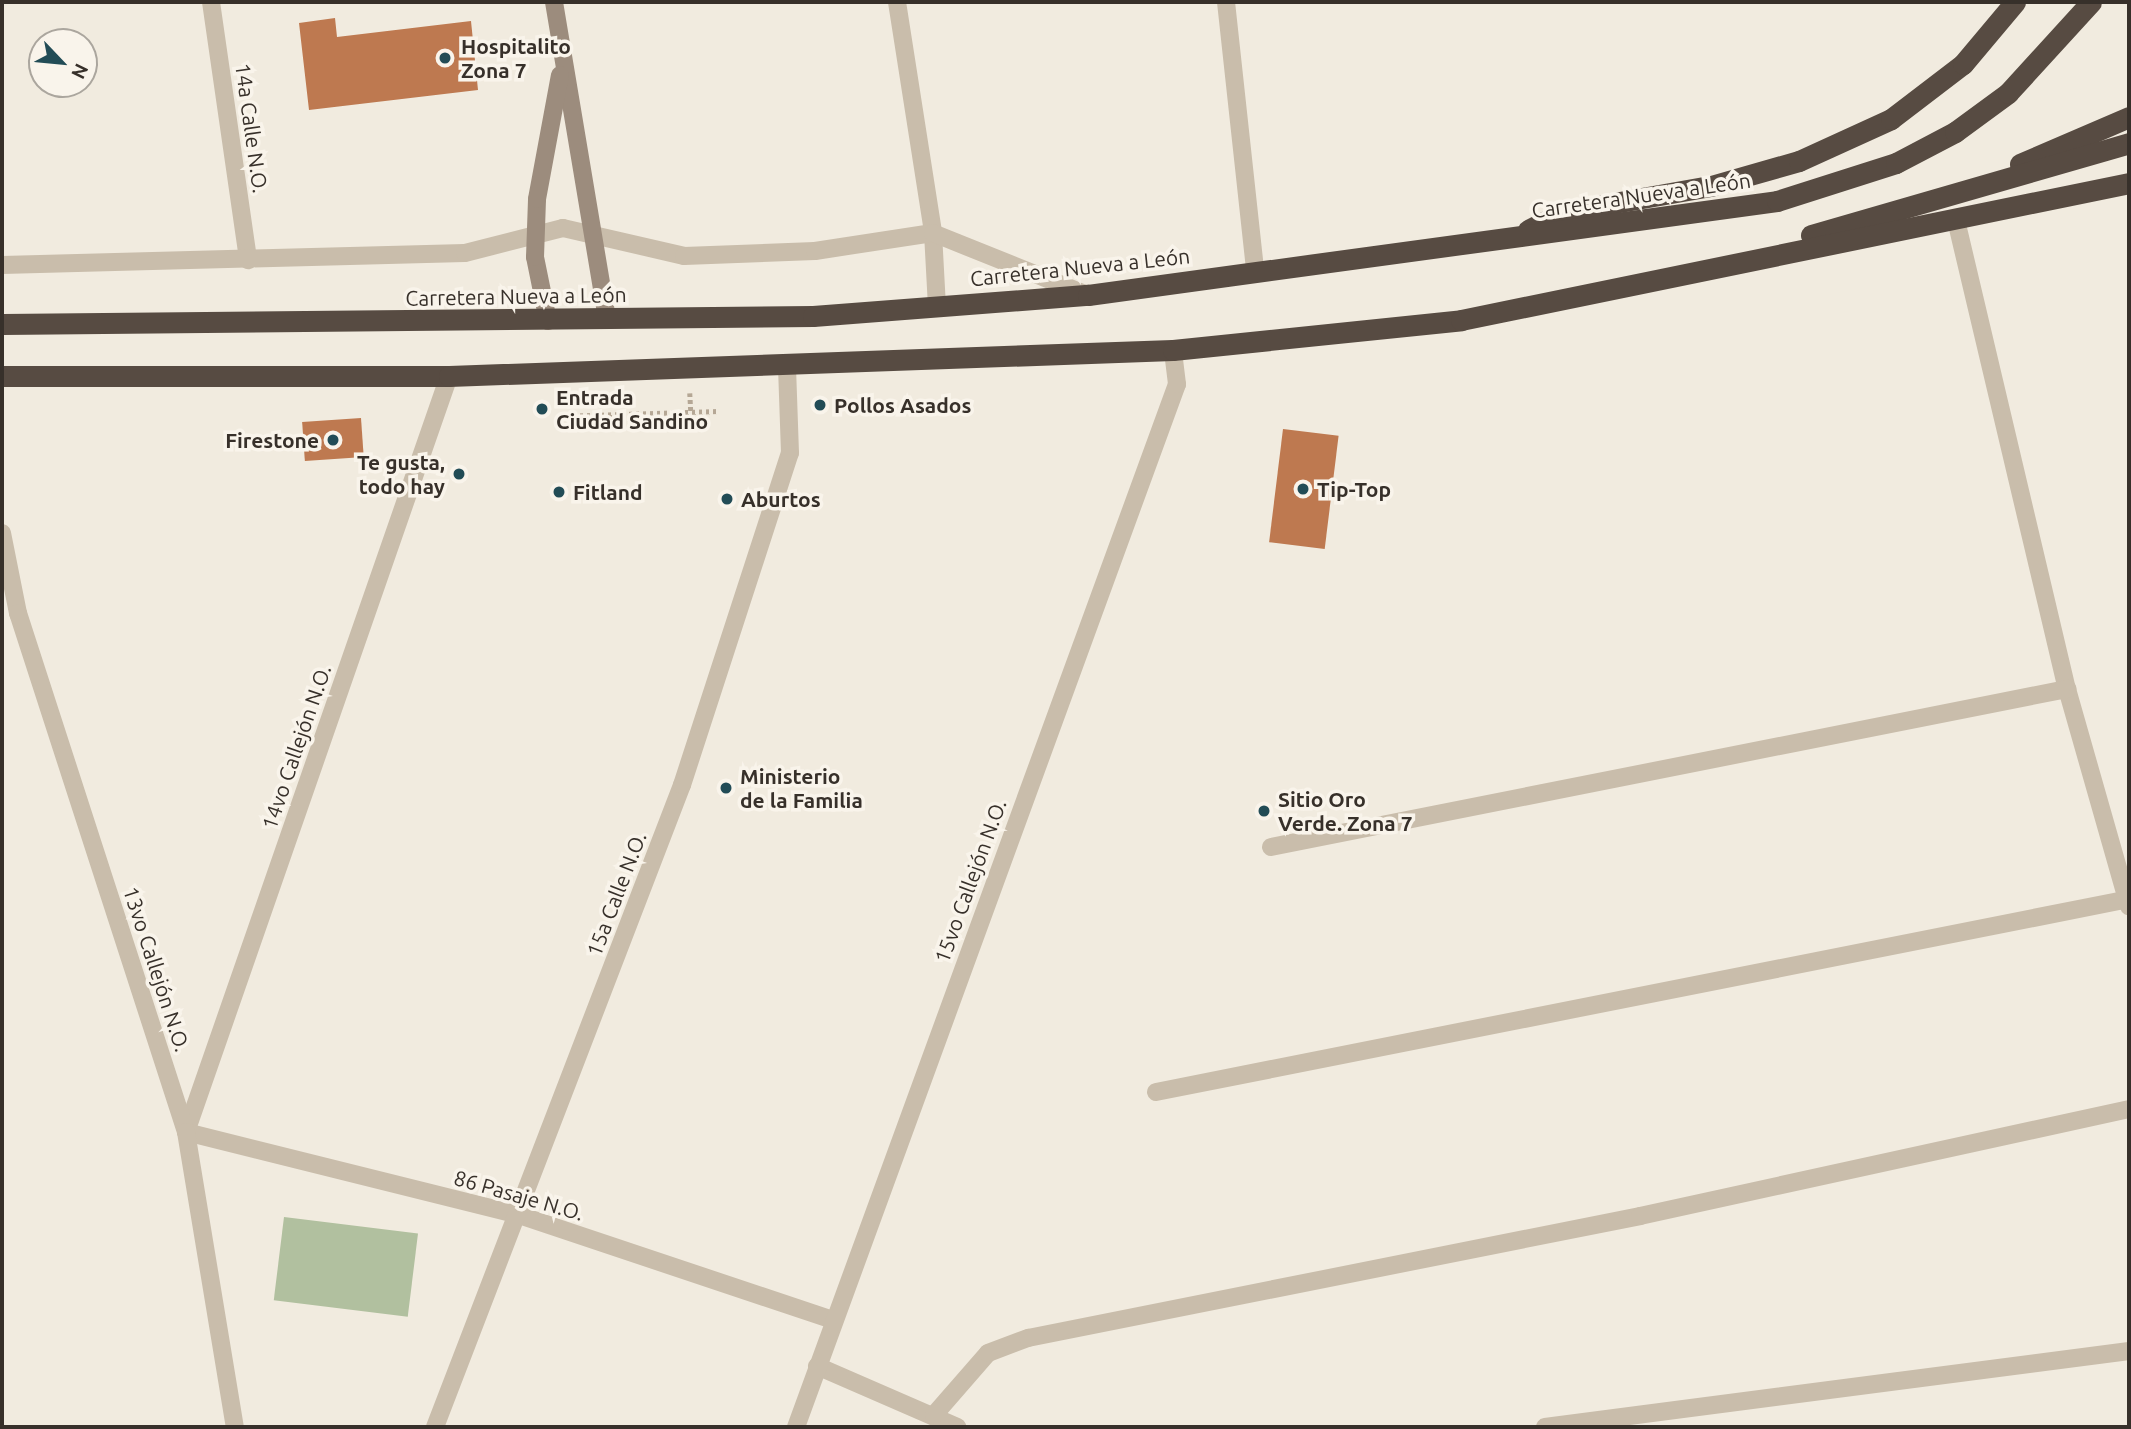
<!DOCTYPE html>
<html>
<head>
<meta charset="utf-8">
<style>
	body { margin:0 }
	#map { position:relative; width:2131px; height:1429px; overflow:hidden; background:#f1ebdf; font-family:Ubuntu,sans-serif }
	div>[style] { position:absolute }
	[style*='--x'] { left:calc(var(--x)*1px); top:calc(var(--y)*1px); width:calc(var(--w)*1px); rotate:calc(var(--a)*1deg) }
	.green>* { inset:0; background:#b1c09f; transform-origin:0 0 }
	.building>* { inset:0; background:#be7950; transform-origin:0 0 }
	.path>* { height:4.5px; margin-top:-2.25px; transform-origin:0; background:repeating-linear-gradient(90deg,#b5a795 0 3.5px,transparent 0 7px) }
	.street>* { height:18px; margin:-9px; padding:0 9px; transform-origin:9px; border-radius:9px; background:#c9bdab }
	.secondary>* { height:18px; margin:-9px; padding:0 9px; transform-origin:9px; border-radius:9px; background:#9c8c7d }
	.highway>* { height:21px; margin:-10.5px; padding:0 10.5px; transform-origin:10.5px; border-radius:10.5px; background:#574b42 }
	.dots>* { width:19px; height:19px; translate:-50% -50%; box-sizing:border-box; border:4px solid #f9f4eb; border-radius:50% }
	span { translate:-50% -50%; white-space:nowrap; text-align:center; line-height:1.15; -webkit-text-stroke:7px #f9f4eb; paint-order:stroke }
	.poi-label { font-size:21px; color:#37302a; font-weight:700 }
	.left { translate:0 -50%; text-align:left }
	.right { translate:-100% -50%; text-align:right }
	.street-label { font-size:21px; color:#37302a }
	.frame { position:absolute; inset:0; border:4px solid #37302a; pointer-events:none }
	.north { position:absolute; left:28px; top:28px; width:70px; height:70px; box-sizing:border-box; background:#f9f4eb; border:2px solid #aba69e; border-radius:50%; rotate:116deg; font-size:19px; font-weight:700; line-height:28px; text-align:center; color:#37302a }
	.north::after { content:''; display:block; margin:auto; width:24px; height:32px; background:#224c56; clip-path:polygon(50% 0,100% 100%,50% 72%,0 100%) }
</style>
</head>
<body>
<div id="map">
	<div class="green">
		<i style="left:284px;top:1217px;width:135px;height:84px;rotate:7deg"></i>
	</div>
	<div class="building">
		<i style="clip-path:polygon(335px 18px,337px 37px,471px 21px,478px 90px,309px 110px,299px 23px)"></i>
		<i style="left:361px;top:418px;width:39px;height:59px;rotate:86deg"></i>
		<i style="left:1283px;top:429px;width:56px;height:114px;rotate:7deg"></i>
	</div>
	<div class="path">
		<i style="--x:690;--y:393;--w:20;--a:87"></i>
		<i style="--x:680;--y:421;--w:121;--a:177.6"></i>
		<i style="--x:559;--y:426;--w:10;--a:-90"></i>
		<i style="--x:559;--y:416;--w:160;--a:-1.8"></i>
	</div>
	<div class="street">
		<i style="--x:211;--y:2;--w:261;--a:81.8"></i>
		<i style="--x:897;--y:2;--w:234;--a:81.1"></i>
		<i style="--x:933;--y:233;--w:74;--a:86.9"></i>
		<i style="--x:1226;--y:2;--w:270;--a:83.8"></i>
		<i style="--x:1956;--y:220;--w:482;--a:76.7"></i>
		<i style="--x:2067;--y:689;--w:226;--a:74.1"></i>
		<i style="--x:2;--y:265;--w:463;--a:-1.5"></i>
		<i style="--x:465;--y:253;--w:101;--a:-14.3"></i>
		<i style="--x:563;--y:228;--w:124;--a:13"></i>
		<i style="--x:684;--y:256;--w:131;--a:-2.2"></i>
		<i style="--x:815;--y:251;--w:119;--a:-8.7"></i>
		<i style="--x:933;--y:233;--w:166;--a:21.9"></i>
		<i style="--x:449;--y:376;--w:800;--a:109.18"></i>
		<i style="--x:186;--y:1132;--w:343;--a:14"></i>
		<i style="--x:519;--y:1215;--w:331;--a:18.5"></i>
		<i style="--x:2;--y:533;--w:82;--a:78.7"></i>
		<i style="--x:18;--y:613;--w:546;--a:72.06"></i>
		<i style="--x:186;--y:1132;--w:299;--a:80.6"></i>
		<i style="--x:1271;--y:847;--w:812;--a:-11.23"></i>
		<i style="--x:1156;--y:1092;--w:992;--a:-11.22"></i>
		<i style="--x:817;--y:1366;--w:153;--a:23.5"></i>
		<i style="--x:934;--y:1415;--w:82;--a:-48.9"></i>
		<i style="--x:988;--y:1353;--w:43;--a:-20.6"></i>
		<i style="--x:1028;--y:1338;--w:624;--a:-11.27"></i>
		<i style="--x:1640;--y:1216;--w:501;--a:-12.34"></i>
		<i style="--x:435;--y:1427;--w:688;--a:-68.96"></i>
		<i style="--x:682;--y:785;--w:349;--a:-72"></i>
		<i style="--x:790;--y:453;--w:88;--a:-92"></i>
		<i style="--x:796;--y:1427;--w:1110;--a:-69.93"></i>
		<i style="--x:1177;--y:384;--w:34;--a:-97"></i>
		<i style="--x:1545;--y:1427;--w:589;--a:-7.41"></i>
	</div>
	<div class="secondary">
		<i style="--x:554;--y:2;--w:322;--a:80.5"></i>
		<i style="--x:548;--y:321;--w:65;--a:-101.5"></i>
		<i style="--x:535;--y:257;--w:58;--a:-88"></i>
		<i style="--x:537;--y:199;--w:126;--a:-79.5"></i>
	</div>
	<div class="highway">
		<i style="--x:2020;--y:164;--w:119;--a:-23.3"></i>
		<i style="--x:1528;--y:230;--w:39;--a:-27"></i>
		<i style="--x:1563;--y:212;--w:150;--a:-10"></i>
		<i style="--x:1711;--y:186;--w:91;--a:-15.9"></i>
		<i style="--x:1799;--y:161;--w:101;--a:-24.5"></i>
		<i style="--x:1891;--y:119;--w:91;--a:-37.4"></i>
		<i style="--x:1963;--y:64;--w:81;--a:-50"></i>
		<i style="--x:1811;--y:235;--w:331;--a:-16.1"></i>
		<i style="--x:2;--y:324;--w:811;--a:-0.57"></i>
		<i style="--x:813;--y:316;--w:276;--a:-4.4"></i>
		<i style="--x:1088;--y:295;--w:695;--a:-7.77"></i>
		<i style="--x:1777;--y:201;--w:125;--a:-17.7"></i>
		<i style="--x:1896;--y:163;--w:67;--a:-27.7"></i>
		<i style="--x:1955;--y:132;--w:66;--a:-36.3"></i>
		<i style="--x:2008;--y:93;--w:123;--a:-47.6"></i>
		<i style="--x:2;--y:376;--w:447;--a:0"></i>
		<i style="--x:449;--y:376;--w:724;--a:-2.06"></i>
		<i style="--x:1173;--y:350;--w:290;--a:-5.9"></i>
		<i style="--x:1461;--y:320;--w:682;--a:-11.59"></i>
	</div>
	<div class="dots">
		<i style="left:445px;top:58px;background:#224c56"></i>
		<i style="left:820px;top:405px;background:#224c56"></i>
		<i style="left:542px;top:409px;background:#224c56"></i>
		<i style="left:333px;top:440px;background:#224c56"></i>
		<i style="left:459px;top:474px;background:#224c56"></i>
		<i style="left:1303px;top:489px;background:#224c56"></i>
		<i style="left:559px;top:492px;background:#224c56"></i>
		<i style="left:727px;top:499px;background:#224c56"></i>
		<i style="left:726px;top:788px;background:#224c56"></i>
		<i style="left:1264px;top:811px;background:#224c56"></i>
	</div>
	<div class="poi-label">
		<span class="left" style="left:461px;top:58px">Hospitalito<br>Zona 7</span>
		<span class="left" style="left:556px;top:409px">Entrada<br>Ciudad Sandino</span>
		<span class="left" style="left:834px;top:405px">Pollos Asados</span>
		<span class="right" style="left:319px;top:440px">Firestone</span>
		<span class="right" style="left:445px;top:474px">Te gusta,<br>todo hay</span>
		<span class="left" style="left:1317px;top:489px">Tip-Top</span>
		<span class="left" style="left:573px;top:492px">Fitland</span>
		<span class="left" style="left:741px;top:499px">Aburtos</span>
		<span class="left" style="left:740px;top:788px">Ministerio<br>de la Familia</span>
		<span class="left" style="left:1278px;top:811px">Sitio Oro<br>Verde. Zona 7</span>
	</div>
	<div class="street-label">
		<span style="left:252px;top:128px;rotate:82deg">14a Calle N.O.</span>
		<span style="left:1641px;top:195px;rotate:-8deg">Carretera Nueva a León</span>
		<span style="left:1080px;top:267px;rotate:-6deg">Carretera Nueva a León</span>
		<span style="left:516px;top:296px;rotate:-1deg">Carretera Nueva a León</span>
		<span style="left:296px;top:747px;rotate:-71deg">14vo Callejón N.O.</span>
		<span style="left:970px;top:881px;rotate:-70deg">15vo Callejón N.O.</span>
		<span style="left:616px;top:894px;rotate:-69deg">15a Calle N.O.</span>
		<span style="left:157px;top:969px;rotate:72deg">13vo Callejón N.O.</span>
		<span style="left:519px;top:1195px;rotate:16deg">86 Pasaje N.O.</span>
	</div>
	<div class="frame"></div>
	<div class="north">N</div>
</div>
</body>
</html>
